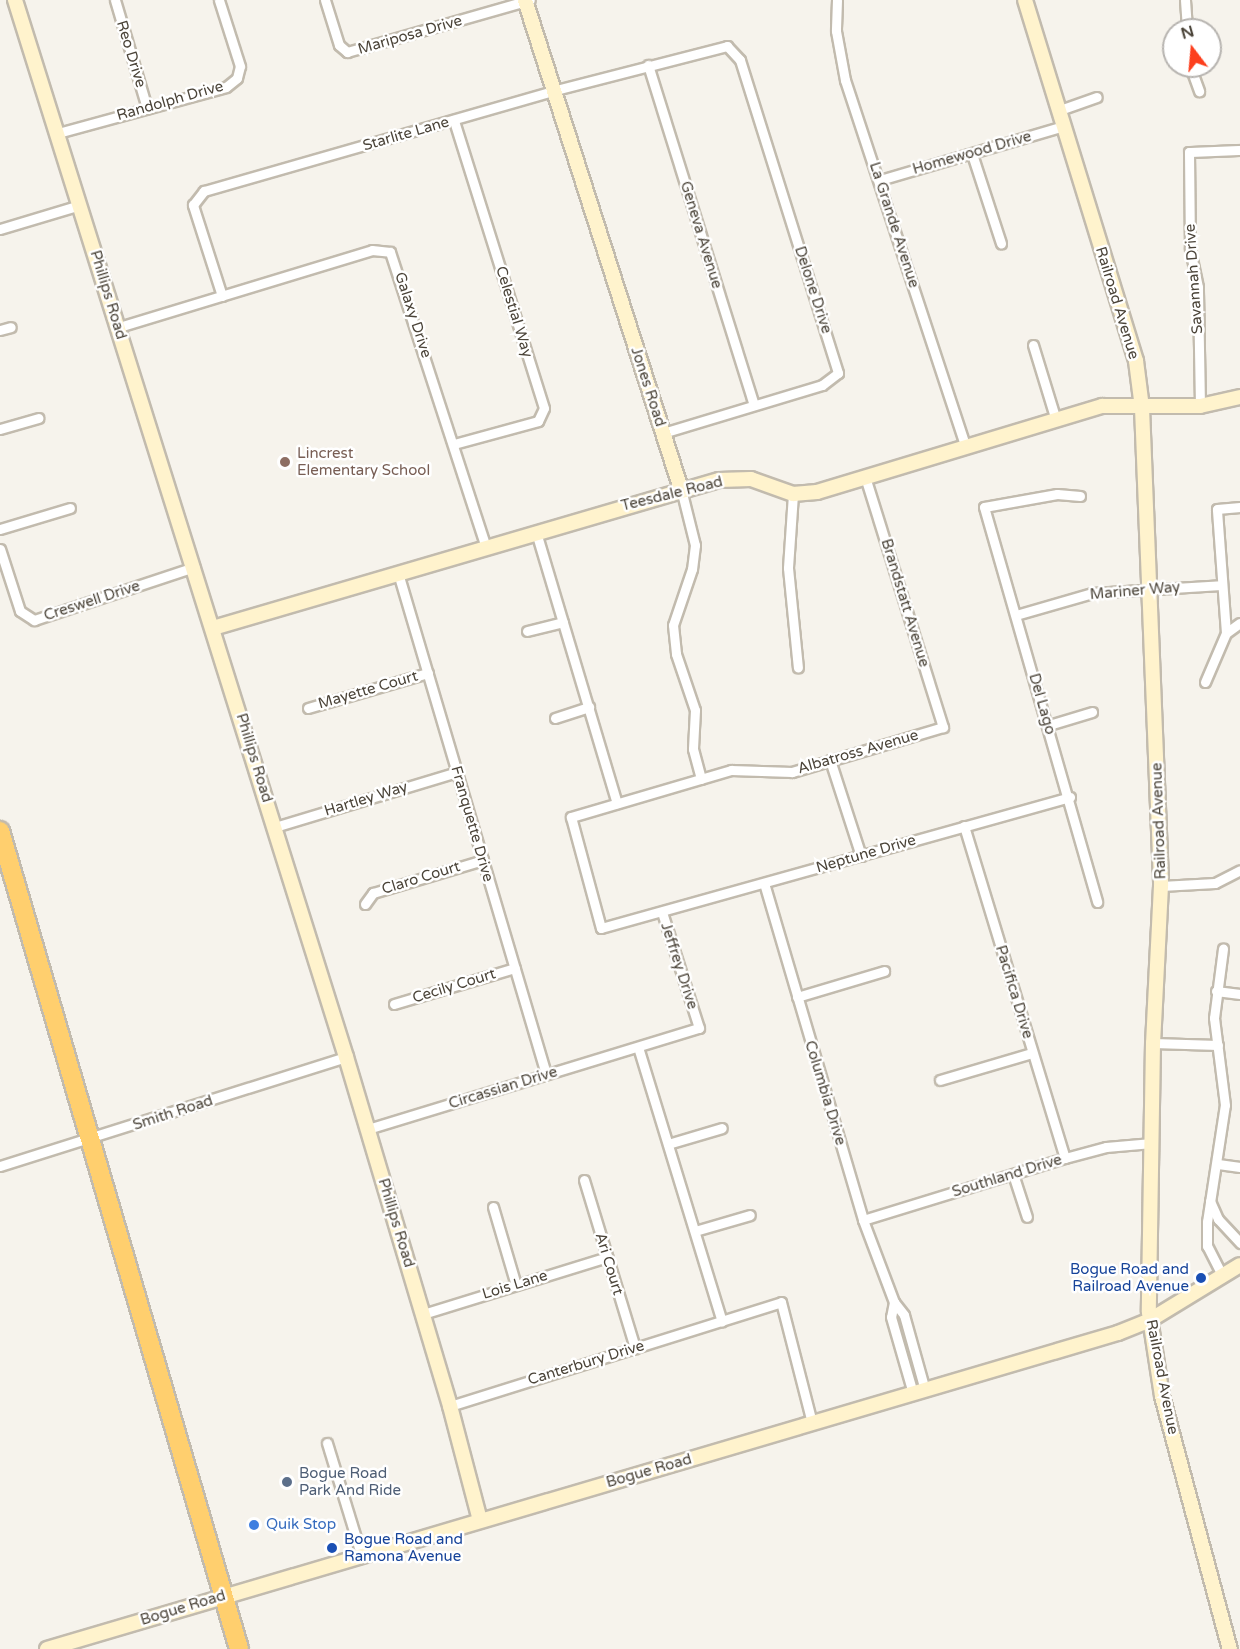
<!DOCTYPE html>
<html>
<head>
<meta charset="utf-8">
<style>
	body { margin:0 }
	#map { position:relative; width:1240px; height:1649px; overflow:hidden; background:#f6f3ec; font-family:"Varela Round",sans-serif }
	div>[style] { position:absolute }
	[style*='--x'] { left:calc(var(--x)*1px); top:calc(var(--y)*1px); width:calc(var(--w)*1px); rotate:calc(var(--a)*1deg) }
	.roads { filter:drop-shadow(2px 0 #c2bbae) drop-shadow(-2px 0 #c2bbae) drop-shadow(0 2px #c2bbae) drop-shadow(0 -2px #c2bbae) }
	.street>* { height:9px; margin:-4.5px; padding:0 4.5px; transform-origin:4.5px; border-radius:4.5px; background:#fff }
	.secondary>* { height:14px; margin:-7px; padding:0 7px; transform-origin:7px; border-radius:7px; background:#fff3cd }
	.highway>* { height:18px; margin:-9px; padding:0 9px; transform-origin:9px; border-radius:9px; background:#ffcf6e }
	.dots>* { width:16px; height:16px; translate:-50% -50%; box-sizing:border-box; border:3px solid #fff; border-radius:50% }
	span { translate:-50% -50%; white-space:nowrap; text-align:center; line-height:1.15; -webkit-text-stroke:5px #fff; paint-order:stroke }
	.street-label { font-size:15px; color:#4b4439 }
	.education-label { font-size:15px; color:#785e54 }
	.left { translate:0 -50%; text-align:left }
	.transit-label { font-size:15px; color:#164399 }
	.right { translate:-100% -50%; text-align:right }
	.service-label { font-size:15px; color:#4e5e75 }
	.shop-label { font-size:15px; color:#366cbe }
	.north { position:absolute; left:1162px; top:18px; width:60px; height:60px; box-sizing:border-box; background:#fff; border:2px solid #b7b4b0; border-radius:50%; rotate:344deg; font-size:16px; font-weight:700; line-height:24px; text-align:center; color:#4b4439 }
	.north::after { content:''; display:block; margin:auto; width:21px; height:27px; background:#fc3f1d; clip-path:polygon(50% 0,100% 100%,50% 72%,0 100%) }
</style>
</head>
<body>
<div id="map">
	<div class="roads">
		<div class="street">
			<i style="--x:115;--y:0;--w:113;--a:73.5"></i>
			<i style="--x:325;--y:0;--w:47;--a:72.7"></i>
			<i style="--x:339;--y:45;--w:11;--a:41"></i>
			<i style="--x:347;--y:52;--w:190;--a:-15.9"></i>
			<i style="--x:837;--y:0;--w:31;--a:92"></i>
			<i style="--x:836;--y:31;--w:50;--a:79.6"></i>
			<i style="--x:845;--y:80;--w:387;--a:71.8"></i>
			<i style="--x:1185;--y:0;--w:30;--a:86"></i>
			<i style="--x:648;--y:65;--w:356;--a:72.7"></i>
			<i style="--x:1190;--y:66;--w:27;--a:70"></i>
			<i style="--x:1057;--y:111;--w:42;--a:-19.3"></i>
			<i style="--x:58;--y:133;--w:174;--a:-15.3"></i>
			<i style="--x:226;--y:87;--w:14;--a:-39"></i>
			<i style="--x:237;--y:78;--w:12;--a:-76"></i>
			<i style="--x:240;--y:66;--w:69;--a:-107.7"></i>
			<i style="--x:972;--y:154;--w:94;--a:72"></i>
			<i style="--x:880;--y:180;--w:191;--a:-16.4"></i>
			<i style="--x:0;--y:229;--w:84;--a:-16.7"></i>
			<i style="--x:222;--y:296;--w:96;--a:-107.7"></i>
			<i style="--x:193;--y:205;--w:18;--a:-52"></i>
			<i style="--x:204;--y:191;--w:362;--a:-16"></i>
			<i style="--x:552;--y:91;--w:181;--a:-14.4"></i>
			<i style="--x:727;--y:46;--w:19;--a:47"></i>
			<i style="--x:740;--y:60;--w:328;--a:72.6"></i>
			<i style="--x:838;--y:373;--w:20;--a:143"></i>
			<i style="--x:822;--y:385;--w:166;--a:163.2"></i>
			<i style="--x:119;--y:327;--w:264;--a:-16.9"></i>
			<i style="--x:372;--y:250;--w:18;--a:6"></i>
			<i style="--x:390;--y:252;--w:310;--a:72"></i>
			<i style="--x:0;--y:330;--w:11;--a:-15"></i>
			<i style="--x:1033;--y:345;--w:78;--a:73"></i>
			<i style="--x:1200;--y:406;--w:119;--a:-91"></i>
			<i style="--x:1198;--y:287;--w:40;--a:-102"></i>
			<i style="--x:1190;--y:248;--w:96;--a:-90.6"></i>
			<i style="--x:1189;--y:152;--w:51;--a:-2.2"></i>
			<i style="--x:0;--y:429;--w:40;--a:-16"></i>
			<i style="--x:454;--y:444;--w:87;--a:-15.3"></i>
			<i style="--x:538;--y:421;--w:14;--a:-65"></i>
			<i style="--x:544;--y:408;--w:302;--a:-107.4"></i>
			<i style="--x:866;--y:480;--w:259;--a:72.7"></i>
			<i style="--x:943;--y:727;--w:158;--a:163.4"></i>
			<i style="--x:792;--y:772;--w:61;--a:-178.1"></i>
			<i style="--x:731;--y:770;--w:167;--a:163.6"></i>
			<i style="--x:571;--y:817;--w:115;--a:74.9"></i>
			<i style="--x:601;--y:928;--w:487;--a:-15.6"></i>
			<i style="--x:681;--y:489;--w:58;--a:76"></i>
			<i style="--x:695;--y:545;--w:24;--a:97"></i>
			<i style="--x:692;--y:569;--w:59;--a:108.7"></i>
			<i style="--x:673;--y:625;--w:29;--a:84"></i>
			<i style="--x:676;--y:654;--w:59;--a:71.3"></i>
			<i style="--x:695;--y:710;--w:39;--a:93"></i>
			<i style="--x:693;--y:749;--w:31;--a:75"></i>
			<i style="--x:793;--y:494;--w:74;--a:93.9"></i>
			<i style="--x:788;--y:568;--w:100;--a:84.3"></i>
			<i style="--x:1080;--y:496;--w:23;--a:-175"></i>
			<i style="--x:1057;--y:494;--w:74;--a:169.9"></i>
			<i style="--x:984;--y:507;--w:411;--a:74"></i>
			<i style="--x:0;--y:529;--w:73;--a:-16.7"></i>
			<i style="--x:536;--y:532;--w:283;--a:73.4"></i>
			<i style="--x:0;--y:549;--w:65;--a:72.1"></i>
			<i style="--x:20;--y:611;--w:17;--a:33"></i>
			<i style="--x:34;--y:620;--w:169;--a:-18.3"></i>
			<i style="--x:398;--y:573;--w:522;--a:73.54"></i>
			<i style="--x:1016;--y:615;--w:79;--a:-16.1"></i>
			<i style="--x:1092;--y:593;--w:129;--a:-3.5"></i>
			<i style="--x:527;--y:631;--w:37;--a:-14"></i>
			<i style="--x:1226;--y:633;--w:17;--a:-36"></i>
			<i style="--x:1205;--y:682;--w:53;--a:-66.8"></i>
			<i style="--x:1226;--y:633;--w:124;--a:-94.2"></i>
			<i style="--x:1217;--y:509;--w:23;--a:-5"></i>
			<i style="--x:308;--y:708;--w:125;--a:-16.3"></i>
			<i style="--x:555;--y:718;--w:36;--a:-18"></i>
			<i style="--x:1049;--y:725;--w:45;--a:-16.8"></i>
			<i style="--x:830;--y:760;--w:101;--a:72.1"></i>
			<i style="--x:964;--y:826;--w:347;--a:73.1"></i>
			<i style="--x:275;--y:827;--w:190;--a:-16.8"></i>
			<i style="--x:764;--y:883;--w:351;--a:73.6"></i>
			<i style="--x:863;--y:1220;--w:88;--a:69.3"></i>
			<i style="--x:894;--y:1302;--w:16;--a:52"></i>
			<i style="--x:904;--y:1315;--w:78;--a:74.4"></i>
			<i style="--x:1161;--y:886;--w:54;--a:-3.2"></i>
			<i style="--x:1215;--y:883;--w:28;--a:-27"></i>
			<i style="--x:365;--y:904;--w:14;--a:-54"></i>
			<i style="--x:373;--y:893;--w:115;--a:-16.7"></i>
			<i style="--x:1216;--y:991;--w:24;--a:7"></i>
			<i style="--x:797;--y:997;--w:91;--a:-16.6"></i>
			<i style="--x:394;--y:1004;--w:126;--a:-16.6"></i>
			<i style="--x:1153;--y:1043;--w:65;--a:1.8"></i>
			<i style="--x:638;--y:1047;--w:287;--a:73"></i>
			<i style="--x:940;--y:1080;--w:96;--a:-16.4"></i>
			<i style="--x:368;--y:1129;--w:346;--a:-17"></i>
			<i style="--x:699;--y:1028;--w:122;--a:-107.7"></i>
			<i style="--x:668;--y:1144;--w:56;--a:-16.5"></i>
			<i style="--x:1218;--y:1164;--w:22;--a:8"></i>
			<i style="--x:0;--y:1166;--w:363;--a:-17.5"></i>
			<i style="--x:1013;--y:1174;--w:45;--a:72"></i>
			<i style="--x:584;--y:1180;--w:176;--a:73.1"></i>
			<i style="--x:1210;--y:1201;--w:20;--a:66"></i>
			<i style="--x:1218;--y:1219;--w:33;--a:47"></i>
			<i style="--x:493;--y:1207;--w:81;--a:73.6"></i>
			<i style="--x:863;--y:1220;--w:211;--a:-17.1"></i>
			<i style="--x:1065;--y:1158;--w:42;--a:-15"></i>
			<i style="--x:1106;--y:1147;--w:46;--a:-5"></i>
			<i style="--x:695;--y:1231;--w:57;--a:-16.2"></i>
			<i style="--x:1223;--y:1277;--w:35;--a:-117"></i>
			<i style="--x:1207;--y:1246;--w:24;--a:-90"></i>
			<i style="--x:1207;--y:1222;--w:118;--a:-81.3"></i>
			<i style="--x:1225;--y:1105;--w:88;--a:-97.2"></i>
			<i style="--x:1214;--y:1018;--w:70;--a:-82.6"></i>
			<i style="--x:894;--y:1302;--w:15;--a:101"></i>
			<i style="--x:891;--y:1317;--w:79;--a:73.9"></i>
			<i style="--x:423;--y:1314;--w:193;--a:-17.2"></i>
			<i style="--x:450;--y:1406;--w:347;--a:-17.4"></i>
			<i style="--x:781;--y:1302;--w:125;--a:75.6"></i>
			<i style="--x:327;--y:1443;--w:116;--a:73"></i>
		</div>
		<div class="secondary">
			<i style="--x:15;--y:0;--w:1108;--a:72.61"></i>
			<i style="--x:346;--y:1057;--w:364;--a:73.4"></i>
			<i style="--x:450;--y:1406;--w:118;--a:75.3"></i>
			<i style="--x:525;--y:0;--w:513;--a:72.31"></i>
			<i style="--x:1025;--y:0;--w:378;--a:72.9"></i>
			<i style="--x:1136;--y:361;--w:47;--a:82.7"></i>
			<i style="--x:1142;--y:408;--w:478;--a:87.7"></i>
			<i style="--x:1161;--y:886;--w:157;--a:92.9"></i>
			<i style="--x:1153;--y:1043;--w:269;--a:90.9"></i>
			<i style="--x:1149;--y:1312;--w:85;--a:81.2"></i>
			<i style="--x:1162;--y:1396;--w:262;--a:75"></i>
			<i style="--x:213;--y:628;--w:527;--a:-16.3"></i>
			<i style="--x:719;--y:480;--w:32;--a:-2"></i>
			<i style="--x:751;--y:479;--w:45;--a:19.7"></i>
			<i style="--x:793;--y:494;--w:24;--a:-5"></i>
			<i style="--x:817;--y:492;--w:298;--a:-16.8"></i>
			<i style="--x:1102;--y:406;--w:98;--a:0"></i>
			<i style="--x:1200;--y:406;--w:41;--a:-12.7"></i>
			<i style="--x:47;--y:1649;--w:1117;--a:-16.44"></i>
			<i style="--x:1118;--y:1333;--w:35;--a:-22"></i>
			<i style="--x:1150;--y:1320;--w:105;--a:-31.4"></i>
		</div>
		<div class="highway">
			<i style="--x:0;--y:831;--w:852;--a:73.71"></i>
		</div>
	</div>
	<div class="dots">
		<i style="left:285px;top:462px;background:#8d6e63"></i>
		<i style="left:1201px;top:1278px;background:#1a4fb4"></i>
		<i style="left:287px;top:1482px;background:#5c6f8a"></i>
		<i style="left:254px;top:1525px;background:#3f7fe0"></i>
		<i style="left:332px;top:1548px;background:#1a4fb4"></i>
	</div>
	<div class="street-label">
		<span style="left:410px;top:35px;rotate:-16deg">Mariposa Drive</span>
		<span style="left:131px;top:54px;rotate:73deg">Reo Drive</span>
		<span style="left:170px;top:101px;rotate:-16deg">Randolph Drive</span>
		<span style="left:406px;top:134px;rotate:-16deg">Starlite Lane</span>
		<span style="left:972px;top:153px;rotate:-16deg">Homewood Drive</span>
		<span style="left:894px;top:225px;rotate:72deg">La Grande Avenue</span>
		<span style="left:701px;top:235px;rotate:73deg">Geneva Avenue</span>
		<span style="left:1194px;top:279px;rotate:-94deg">Savannah Drive</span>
		<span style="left:813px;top:290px;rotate:72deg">Delone Drive</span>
		<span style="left:108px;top:295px;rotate:73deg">Phillips Road</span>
		<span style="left:1117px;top:303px;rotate:73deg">Railroad Avenue</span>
		<span style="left:514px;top:312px;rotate:73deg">Celestial Way</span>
		<span style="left:413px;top:315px;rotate:72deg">Galaxy Drive</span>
		<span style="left:648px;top:387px;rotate:72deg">Jones Road</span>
		<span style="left:672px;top:494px;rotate:-14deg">Teesdale Road</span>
		<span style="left:1135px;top:591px;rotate:-5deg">Mariner Way</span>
		<span style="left:92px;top:601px;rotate:-18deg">Creswell Drive</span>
		<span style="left:905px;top:603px;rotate:73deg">Brandstatt Avenue</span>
		<span style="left:368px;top:690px;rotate:-16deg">Mayette Court</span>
		<span style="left:1042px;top:704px;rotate:74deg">Del Lago</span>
		<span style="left:858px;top:752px;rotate:-16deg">Albatross Avenue</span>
		<span style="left:254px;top:758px;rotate:73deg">Phillips Road</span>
		<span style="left:366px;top:799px;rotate:-17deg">Hartley Way</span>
		<span style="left:1159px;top:821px;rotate:-92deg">Railroad Avenue</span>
		<span style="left:472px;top:824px;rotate:74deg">Franquette Drive</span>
		<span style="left:866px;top:854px;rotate:-16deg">Neptune Drive</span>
		<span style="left:421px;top:878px;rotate:-17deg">Claro Court</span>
		<span style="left:679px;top:966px;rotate:72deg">Jeffrey Drive</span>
		<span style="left:454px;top:986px;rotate:-17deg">Cecily Court</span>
		<span style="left:1014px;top:992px;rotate:73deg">Pacifica Drive</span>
		<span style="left:503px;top:1088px;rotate:-17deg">Circassian Drive</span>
		<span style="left:825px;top:1093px;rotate:73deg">Columbia Drive</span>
		<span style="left:173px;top:1113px;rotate:-18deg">Smith Road</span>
		<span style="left:1007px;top:1176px;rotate:-17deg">Southland Drive</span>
		<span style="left:396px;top:1223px;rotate:73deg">Phillips Road</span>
		<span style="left:609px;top:1264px;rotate:73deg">Ari Court</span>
		<span style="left:515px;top:1285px;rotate:-17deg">Lois Lane</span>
		<span style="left:586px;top:1363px;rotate:-17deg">Canterbury Drive</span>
		<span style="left:1162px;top:1377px;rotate:79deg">Railroad Avenue</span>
		<span style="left:649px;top:1471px;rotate:-16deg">Bogue Road</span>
		<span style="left:183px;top:1608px;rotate:-17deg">Bogue Road</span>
	</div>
	<div class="education-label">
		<span class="left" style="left:297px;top:462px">Lincrest<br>Elementary School</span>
	</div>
	<div class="transit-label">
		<span class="right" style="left:1189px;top:1278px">Bogue Road and<br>Railroad Avenue</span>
		<span class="left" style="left:344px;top:1548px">Bogue Road and<br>Ramona Avenue</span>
	</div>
	<div class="service-label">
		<span class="left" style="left:299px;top:1482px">Bogue Road<br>Park And Ride</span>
	</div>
	<div class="shop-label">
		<span class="left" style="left:266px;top:1525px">Quik Stop</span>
	</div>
	<div class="north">N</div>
</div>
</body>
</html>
